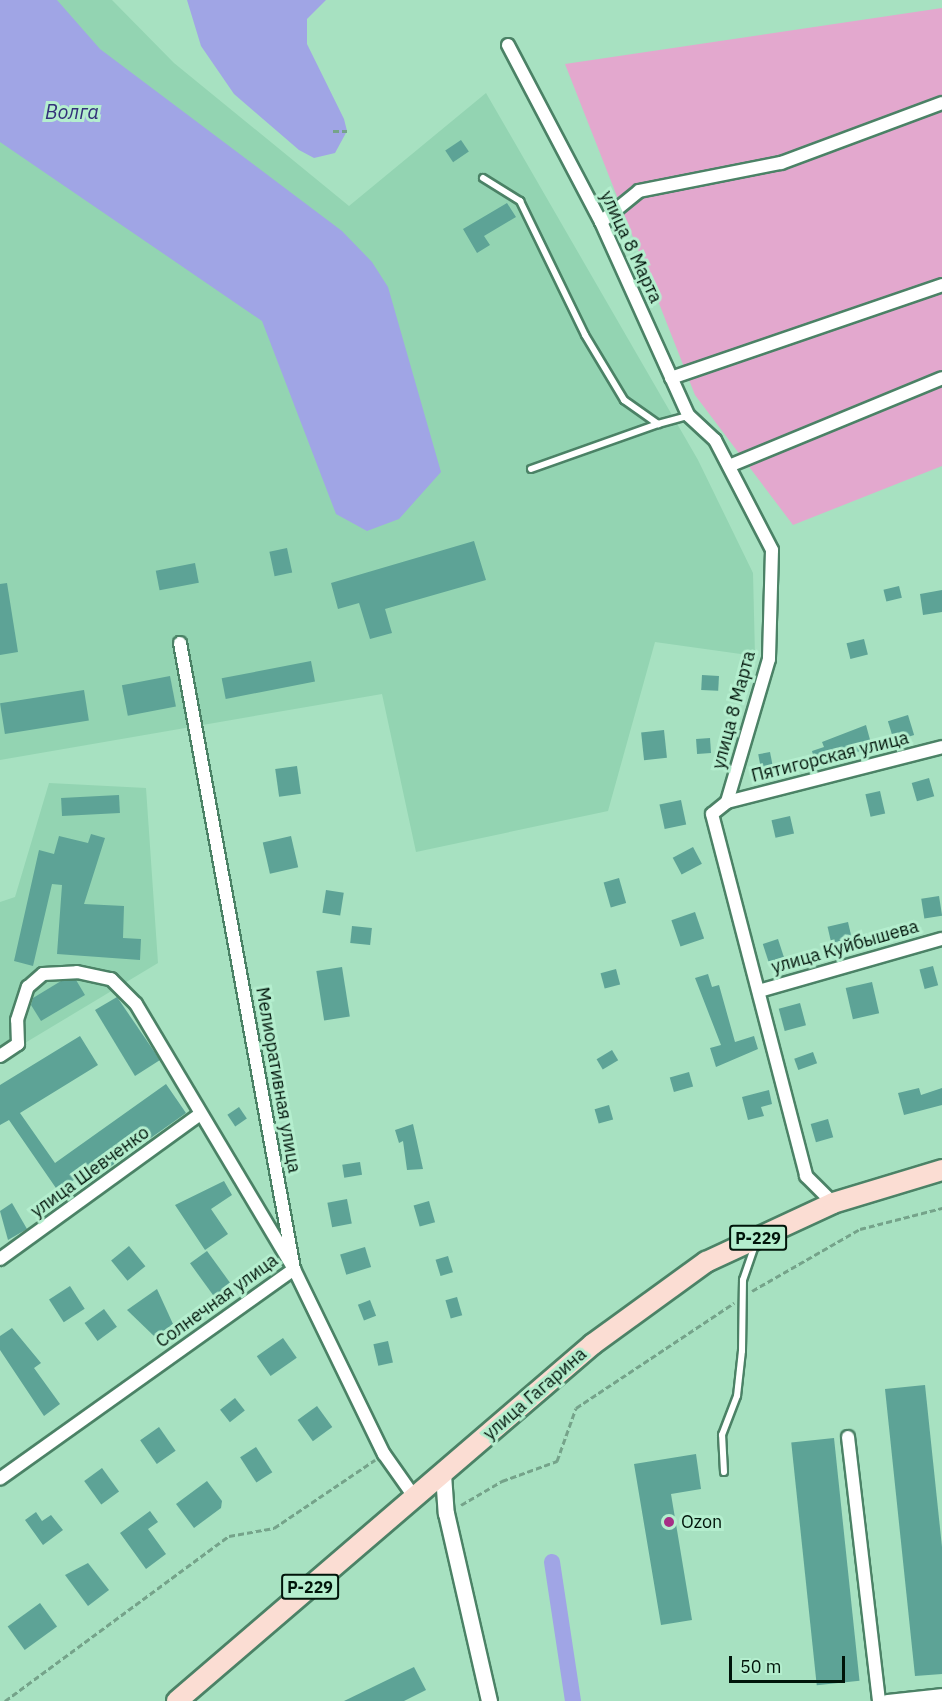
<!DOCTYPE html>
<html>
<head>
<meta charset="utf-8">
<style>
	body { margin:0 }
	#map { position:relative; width:942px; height:1701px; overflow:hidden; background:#a7e1c1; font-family:"IBM Plex Sans",sans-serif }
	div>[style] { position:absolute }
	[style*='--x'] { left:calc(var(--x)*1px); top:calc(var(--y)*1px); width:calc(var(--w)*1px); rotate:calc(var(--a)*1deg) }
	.built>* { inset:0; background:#93d4b2 }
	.green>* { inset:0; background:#e3a8ce }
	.water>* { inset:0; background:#a0a5e5 }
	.canal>* { height:16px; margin:-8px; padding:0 8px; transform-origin:8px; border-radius:8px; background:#a0a5e5 }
	.building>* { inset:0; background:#5da396; transform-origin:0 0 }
	.path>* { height:3px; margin-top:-1.5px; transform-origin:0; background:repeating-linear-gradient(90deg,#75a38a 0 6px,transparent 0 9px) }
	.roads { filter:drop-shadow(2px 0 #4b8266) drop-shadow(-2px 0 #4b8266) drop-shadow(0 2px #4b8266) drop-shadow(0 -2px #4b8266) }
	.service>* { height:6px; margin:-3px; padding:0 3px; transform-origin:3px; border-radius:3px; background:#fff }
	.minor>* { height:12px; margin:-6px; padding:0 6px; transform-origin:6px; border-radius:6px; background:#fff }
	.tertiary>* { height:15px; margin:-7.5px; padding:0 7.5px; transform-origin:7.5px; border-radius:7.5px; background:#fff }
	.primary>* { height:20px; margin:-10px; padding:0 10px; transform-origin:10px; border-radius:10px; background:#fbddd3 }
	.dots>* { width:16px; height:16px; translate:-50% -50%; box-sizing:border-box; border:3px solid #b4eece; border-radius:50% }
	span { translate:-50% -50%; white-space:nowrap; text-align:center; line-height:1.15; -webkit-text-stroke:6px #b4eece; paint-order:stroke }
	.shield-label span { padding:2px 4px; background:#b4eece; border:2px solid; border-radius:4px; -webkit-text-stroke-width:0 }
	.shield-label { font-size:16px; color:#00140a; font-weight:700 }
	.street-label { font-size:18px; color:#00140a }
	.poi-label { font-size:18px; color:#00140a }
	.left { translate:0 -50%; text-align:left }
	.water-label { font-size:20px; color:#333079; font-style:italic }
	.scale { position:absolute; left:729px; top:1656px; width:116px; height:27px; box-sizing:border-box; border:3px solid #00140a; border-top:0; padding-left:8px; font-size:18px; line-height:21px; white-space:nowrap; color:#00140a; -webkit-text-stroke:4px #b4eece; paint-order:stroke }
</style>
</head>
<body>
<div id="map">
	<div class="built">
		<i style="clip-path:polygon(0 0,112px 0,174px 63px,349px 206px,486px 93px,698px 460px,753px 573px,755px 656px,655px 642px,608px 811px,416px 852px,382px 694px,0 760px)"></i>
		<i style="clip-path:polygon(49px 783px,146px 788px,158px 963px,0 1058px,0 902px,15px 897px)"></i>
	</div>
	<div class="green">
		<i style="clip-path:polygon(942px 8px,942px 466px,793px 525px,695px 395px,565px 64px)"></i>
	</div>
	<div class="water">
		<i style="clip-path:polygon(0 0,57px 0,100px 49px,342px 231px,372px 262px,388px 287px,441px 472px,399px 519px,367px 531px,336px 514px,262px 321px,0 142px)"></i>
		<i style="clip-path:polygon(187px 0,326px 0,307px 19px,307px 44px,344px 119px,347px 131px,335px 153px,314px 158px,299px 150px,234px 94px,201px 46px)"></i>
	</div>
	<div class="canal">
		<i style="--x:552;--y:1562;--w:141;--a:81.4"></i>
	</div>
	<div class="building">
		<i style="left:461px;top:140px;width:14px;height:19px;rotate:56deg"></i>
		<i style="clip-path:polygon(507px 203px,516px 217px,484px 236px,490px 245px,477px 253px,463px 229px)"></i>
		<i style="clip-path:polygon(474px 541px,486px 580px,385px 609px,392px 633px,370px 639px,359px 603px,338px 609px,331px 583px)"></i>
		<i style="left:287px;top:548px;width:25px;height:18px;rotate:78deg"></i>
		<i style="left:195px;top:563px;width:20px;height:40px;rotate:79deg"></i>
		<i style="clip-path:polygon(7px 583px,18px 652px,0 655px,0 584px)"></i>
		<i style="left:899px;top:586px;width:12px;height:16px;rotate:76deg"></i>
		<i style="clip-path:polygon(942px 590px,942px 612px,923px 615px,920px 594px)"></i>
		<i style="left:864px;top:639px;width:16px;height:18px;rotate:76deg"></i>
		<i style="left:311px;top:661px;width:21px;height:91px;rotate:79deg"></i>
		<i style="left:702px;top:675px;width:17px;height:15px;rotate:3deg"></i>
		<i style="left:170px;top:676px;width:31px;height:49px;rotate:79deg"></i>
		<i style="left:84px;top:690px;width:31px;height:85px;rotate:81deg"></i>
		<i style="left:908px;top:715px;width:21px;height:21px;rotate:73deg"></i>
		<i style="clip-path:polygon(866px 725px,872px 747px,816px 766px,812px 751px,824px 747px,822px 742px)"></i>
		<i style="left:664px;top:730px;width:28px;height:23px;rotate:84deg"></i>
		<i style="left:710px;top:738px;width:15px;height:14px;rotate:86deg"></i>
		<i style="left:770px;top:752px;width:20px;height:12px;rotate:79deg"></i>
		<i style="left:297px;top:766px;width:28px;height:22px;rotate:82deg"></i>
		<i style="left:929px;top:778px;width:19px;height:18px;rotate:74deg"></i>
		<i style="left:880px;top:791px;width:23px;height:15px;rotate:77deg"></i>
		<i style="left:119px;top:795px;width:18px;height:58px;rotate:87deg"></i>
		<i style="left:681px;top:800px;width:25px;height:22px;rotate:78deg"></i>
		<i style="left:790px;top:816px;width:18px;height:19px;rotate:77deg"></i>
		<i style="clip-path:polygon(91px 834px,105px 838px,84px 904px,124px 906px,123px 938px,141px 939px,140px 960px,57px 954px,62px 885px,52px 884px,33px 966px,14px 961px,39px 850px,54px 854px,59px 836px,88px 843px)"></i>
		<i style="left:291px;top:836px;width:32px;height:29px;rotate:77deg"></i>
		<i style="left:693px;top:847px;width:19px;height:23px;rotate:62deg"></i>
		<i style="left:619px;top:878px;width:26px;height:16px;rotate:74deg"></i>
		<i style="left:326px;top:890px;width:18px;height:23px;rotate:9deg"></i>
		<i style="left:939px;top:896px;width:20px;height:18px;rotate:81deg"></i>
		<i style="left:695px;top:912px;width:28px;height:25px;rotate:71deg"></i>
		<i style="left:848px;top:922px;width:18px;height:21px;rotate:77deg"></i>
		<i style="left:352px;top:926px;width:20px;height:17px;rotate:6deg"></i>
		<i style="left:778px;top:939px;width:19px;height:16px;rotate:72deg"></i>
		<i style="left:933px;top:966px;width:20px;height:14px;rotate:75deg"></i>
		<i style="left:342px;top:967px;width:50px;height:26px;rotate:81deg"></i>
		<i style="left:616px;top:969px;width:16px;height:16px;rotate:75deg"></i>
		<i style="clip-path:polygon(708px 974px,712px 987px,719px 985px,735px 1042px,754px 1036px,758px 1049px,716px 1067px,710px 1048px,721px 1045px,695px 978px)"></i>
		<i style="clip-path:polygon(76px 980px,85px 995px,41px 1021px,31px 1005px,33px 998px,61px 981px)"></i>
		<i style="left:872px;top:982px;width:32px;height:27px;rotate:77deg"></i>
		<i style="clip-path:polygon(117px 997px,160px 1060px,135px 1076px,95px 1010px)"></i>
		<i style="left:800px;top:1003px;width:23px;height:22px;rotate:75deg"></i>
		<i style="clip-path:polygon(80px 1036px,98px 1065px,20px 1113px,55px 1163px,166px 1084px,186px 1113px,90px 1181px,84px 1173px,58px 1191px,9px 1120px,0 1125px,0 1085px)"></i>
		<i style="left:612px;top:1050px;width:12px;height:18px;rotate:59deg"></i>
		<i style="left:813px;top:1052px;width:12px;height:20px;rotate:70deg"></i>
		<i style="left:689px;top:1072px;width:15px;height:20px;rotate:74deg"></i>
		<i style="clip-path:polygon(919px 1088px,921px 1095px,942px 1088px,942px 1105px,904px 1115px,898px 1093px)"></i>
		<i style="clip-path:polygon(769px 1090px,772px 1104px,761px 1107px,764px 1116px,748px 1120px,742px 1097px)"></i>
		<i style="left:609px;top:1105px;width:15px;height:15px;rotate:74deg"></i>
		<i style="left:239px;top:1107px;width:14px;height:14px;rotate:56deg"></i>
		<i style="left:828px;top:1119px;width:19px;height:18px;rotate:74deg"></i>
		<i style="clip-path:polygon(413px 1124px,423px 1169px,407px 1170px,403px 1141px,399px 1143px,395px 1130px)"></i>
		<i style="left:360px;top:1162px;width:13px;height:18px;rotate:81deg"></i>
		<i style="clip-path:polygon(224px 1181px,232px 1195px,211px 1209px,228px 1234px,205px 1250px,175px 1205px)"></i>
		<i style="left:347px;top:1199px;width:25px;height:20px;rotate:79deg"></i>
		<i style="left:429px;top:1201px;width:22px;height:16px;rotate:74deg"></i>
		<i style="clip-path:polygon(12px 1203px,27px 1229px,8px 1240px,0 1211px)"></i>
		<i style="left:129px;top:1246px;width:26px;height:23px;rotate:51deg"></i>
		<i style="left:365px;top:1247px;width:21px;height:26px;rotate:73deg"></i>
		<i style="left:207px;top:1251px;width:41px;height:21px;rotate:54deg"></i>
		<i style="left:448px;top:1256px;width:17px;height:13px;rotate:73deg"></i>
		<i style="left:70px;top:1286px;width:27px;height:25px;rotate:57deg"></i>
		<i style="clip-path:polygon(157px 1289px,173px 1324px,155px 1337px,127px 1310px)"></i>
		<i style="left:457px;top:1297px;width:19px;height:12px;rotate:74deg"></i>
		<i style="left:370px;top:1300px;width:17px;height:13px;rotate:69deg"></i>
		<i style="left:104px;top:1309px;width:22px;height:24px;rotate:54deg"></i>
		<i style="clip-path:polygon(12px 1328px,41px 1363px,34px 1368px,60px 1404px,44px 1416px,0 1350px,0 1336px)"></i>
		<i style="left:283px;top:1338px;width:24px;height:32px;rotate:55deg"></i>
		<i style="left:388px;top:1341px;width:22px;height:15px;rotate:77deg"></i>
		<i style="clip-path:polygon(925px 1385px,942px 1547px,942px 1674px,915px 1676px,885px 1389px)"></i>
		<i style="left:235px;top:1398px;width:16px;height:19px;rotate:52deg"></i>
		<i style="left:317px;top:1406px;width:26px;height:24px;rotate:54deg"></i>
		<i style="left:159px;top:1427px;width:29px;height:23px;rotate:55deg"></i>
		<i style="left:834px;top:1438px;width:244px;height:43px;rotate:84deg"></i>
		<i style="left:256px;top:1447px;width:30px;height:19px;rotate:57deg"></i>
		<i style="clip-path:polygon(696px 1454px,701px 1489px,671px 1494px,692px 1620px,661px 1625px,634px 1464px)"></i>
		<i style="left:102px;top:1468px;width:29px;height:22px;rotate:54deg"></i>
		<i style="clip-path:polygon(207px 1481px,222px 1501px,221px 1508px,194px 1528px,176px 1504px)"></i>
		<i style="clip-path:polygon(150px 1511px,158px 1522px,148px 1529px,166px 1554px,146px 1569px,120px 1533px)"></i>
		<i style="clip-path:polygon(36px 1512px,42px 1521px,51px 1515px,63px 1530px,43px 1545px,25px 1520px)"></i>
		<i style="clip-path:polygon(88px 1563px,109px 1590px,88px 1606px,65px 1575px)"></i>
		<i style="left:40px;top:1603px;width:29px;height:40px;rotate:54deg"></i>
		<i style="clip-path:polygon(414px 1667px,426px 1690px,404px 1701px,344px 1701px)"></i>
	</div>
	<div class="path">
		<i style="--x:333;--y:131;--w:14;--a:0"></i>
		<i style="--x:752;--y:1291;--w:125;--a:-29.9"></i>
		<i style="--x:860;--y:1229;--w:85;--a:-14.4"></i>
		<i style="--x:461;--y:1505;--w:48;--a:-30.3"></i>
		<i style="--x:502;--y:1481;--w:59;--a:-20"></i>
		<i style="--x:557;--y:1461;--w:56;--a:-70.3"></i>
		<i style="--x:576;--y:1408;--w:190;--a:-33.6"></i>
		<i style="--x:5;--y:1701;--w:278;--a:-36.4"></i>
		<i style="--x:229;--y:1536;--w:46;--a:-10.1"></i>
		<i style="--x:274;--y:1528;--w:122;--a:-34"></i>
	</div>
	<div class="roads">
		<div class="service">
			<i style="--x:483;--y:178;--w:44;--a:31.9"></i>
			<i style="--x:520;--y:201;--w:149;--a:64.1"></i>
			<i style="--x:585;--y:335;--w:76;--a:59"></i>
			<i style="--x:624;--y:400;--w:42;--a:35.2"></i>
			<i style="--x:658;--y:424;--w:31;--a:-15"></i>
			<i style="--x:531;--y:469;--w:135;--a:-19.5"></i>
			<i style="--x:724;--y:1472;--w:37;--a:-93"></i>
			<i style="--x:722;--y:1435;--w:42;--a:-69"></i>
			<i style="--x:737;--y:1396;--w:45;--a:-83.7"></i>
			<i style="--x:742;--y:1351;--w:71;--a:-89.2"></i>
			<i style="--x:743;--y:1280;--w:37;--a:-71"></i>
		</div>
		<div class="minor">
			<i style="--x:508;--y:45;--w:200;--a:62.3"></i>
			<i style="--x:601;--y:222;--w:212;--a:65.7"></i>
			<i style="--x:688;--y:415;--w:37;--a:43"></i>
			<i style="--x:715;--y:440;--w:124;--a:62.6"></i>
			<i style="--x:772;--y:550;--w:109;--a:91.6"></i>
			<i style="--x:769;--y:659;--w:149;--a:106.4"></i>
			<i style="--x:727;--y:802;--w:19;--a:141"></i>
			<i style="--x:712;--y:814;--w:374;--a:75.4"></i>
			<i style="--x:806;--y:1176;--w:38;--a:45"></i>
			<i style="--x:601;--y:222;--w:49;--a:-39.2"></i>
			<i style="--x:639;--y:191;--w:145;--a:-11.2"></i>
			<i style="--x:781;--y:163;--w:172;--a:-20.4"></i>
			<i style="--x:671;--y:378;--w:287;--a:-18.9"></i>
			<i style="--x:729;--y:466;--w:230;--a:-22.4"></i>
			<i style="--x:180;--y:643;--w:636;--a:79.68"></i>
			<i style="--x:294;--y:1269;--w:206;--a:64.1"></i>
			<i style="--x:384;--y:1454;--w:54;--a:54.8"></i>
			<i style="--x:727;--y:802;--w:222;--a:-14.3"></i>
			<i style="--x:759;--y:991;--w:190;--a:-15.9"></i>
			<i style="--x:0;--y:1056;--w:22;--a:-34"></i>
			<i style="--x:18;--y:1044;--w:24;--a:-92"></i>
			<i style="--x:17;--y:1020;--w:35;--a:-72"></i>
			<i style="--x:28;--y:987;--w:20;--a:-41"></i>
			<i style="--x:43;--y:974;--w:34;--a:-3"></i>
			<i style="--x:77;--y:972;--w:35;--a:12"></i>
			<i style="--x:111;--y:979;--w:35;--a:45"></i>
			<i style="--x:136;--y:1004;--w:309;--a:59.2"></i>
			<i style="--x:294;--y:1269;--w:361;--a:144.5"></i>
			<i style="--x:0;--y:1259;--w:247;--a:-35.9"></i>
			<i style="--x:848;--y:1437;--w:266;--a:83.3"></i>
			<i style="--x:887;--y:1701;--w:55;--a:-6.2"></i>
		</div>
		<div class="tertiary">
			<i style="--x:443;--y:1474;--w:39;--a:86"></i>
			<i style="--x:446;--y:1513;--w:193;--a:77.1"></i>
		</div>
		<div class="primary">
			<i style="--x:177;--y:1701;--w:548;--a:-40.64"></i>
			<i style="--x:593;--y:1344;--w:140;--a:-36"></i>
			<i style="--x:706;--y:1262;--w:140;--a:-24.9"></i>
			<i style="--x:833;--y:1203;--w:114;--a:-16.8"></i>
		</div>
	</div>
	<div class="dots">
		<i style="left:669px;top:1522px;background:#a62f86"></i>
	</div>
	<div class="shield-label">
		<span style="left:758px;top:1238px">Р-229</span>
		<span style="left:310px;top:1587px">Р-229</span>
	</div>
	<div class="street-label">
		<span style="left:631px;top:247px;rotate:65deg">улица 8 Марта</span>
		<span style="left:734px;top:710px;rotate:-75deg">улица 8 Марта</span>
		<span style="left:830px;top:757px;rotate:-14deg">Пятигорская улица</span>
		<span style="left:845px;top:947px;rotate:-16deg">улица Куйбышева</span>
		<span style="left:278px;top:1080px;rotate:80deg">Мелиоративная улица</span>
		<span style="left:90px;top:1172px;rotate:-36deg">улица Шевченко</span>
		<span style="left:217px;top:1301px;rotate:-36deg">Солнечная улица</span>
		<span style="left:535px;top:1394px;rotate:-41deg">улица Гагарина</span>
	</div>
	<div class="poi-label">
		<span class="left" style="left:681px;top:1522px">Ozon</span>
	</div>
	<div class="water-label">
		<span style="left:72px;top:111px">Волга</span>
	</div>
	<div class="scale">50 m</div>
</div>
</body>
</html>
